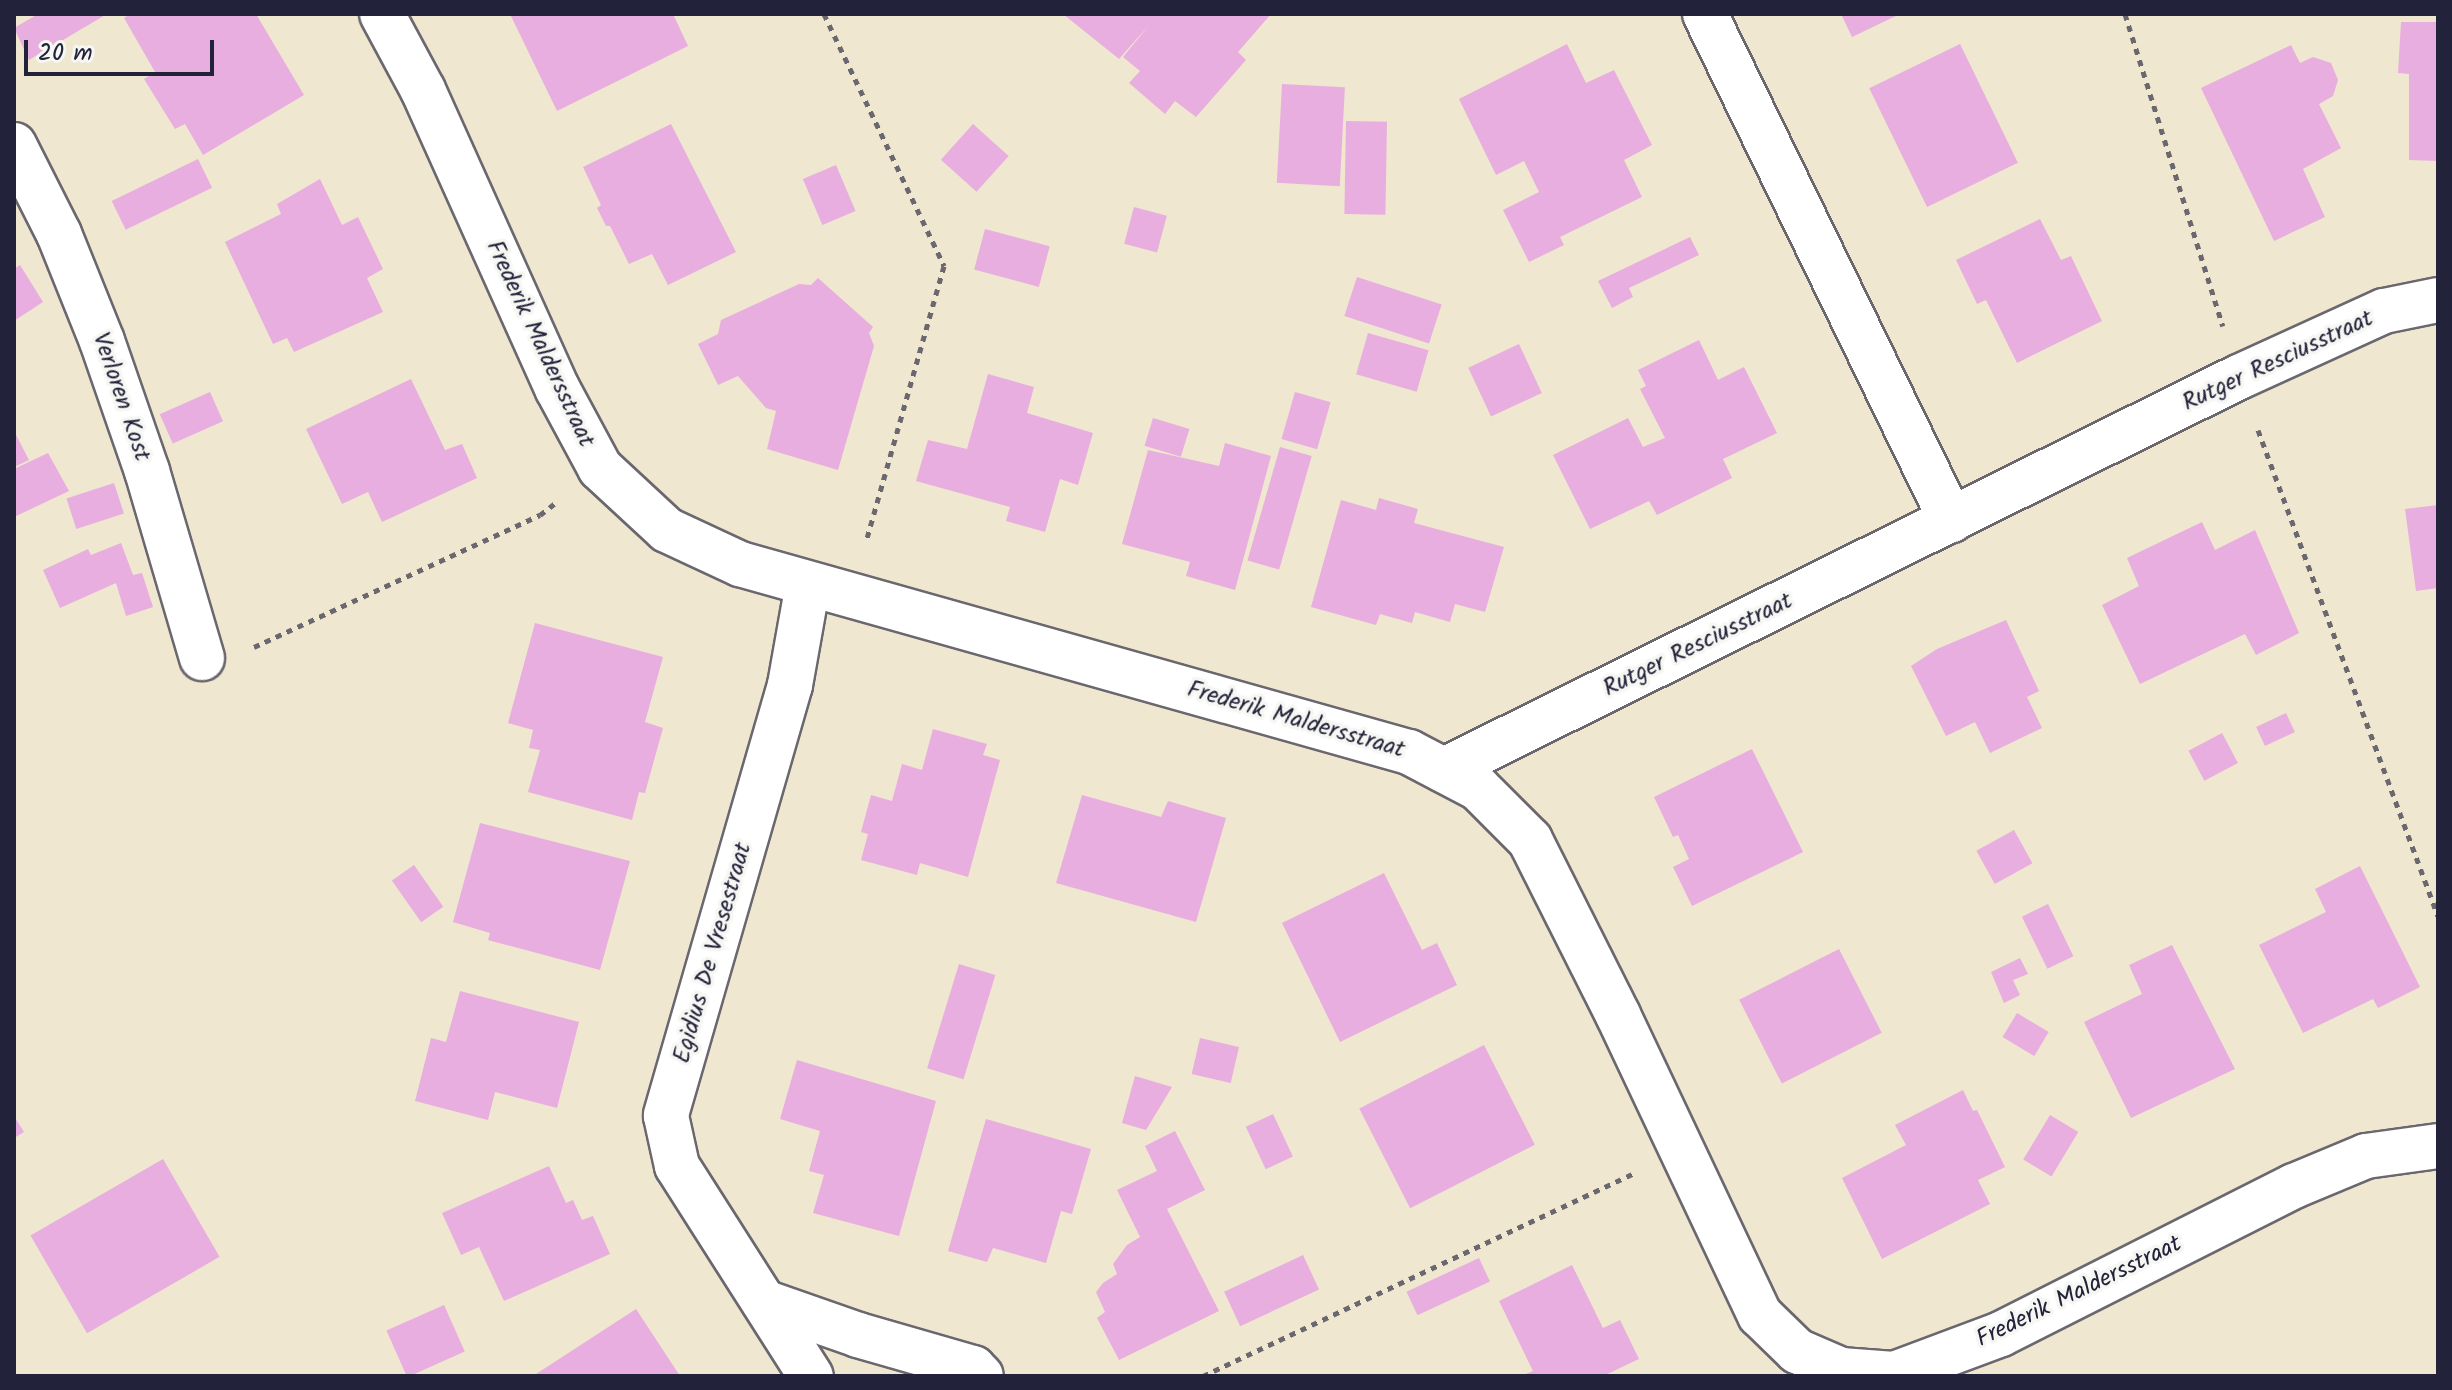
<!DOCTYPE html>
<html>
<head>
<meta charset="utf-8">
<style>
	body { margin:0 }
	#map { position:relative; width:2452px; height:1390px; overflow:hidden; background:#efe7cf; font-family:Kalam,sans-serif }
	div>[style] { position:absolute }
	[style*='--x'] { left:calc(var(--x)*1px); top:calc(var(--y)*1px); width:calc(var(--w)*1px); rotate:calc(var(--a)*1deg) }
	.building>* { inset:0; background:#e8aedf; transform-origin:0 0 }
	.path>* { height:5px; margin-top:-2.5px; transform-origin:0; background:repeating-linear-gradient(90deg,#6a676f 0 6px,transparent 0 12px) }
	.roads { filter:drop-shadow(2px 0 #6a676f) drop-shadow(-2px 0 #6a676f) drop-shadow(0 2px #6a676f) drop-shadow(0 -2px #6a676f) }
	.street>* { height:44px; margin:-22px; padding:0 22px; transform-origin:22px; border-radius:22px; background:#fff }
	span { translate:-50% -50%; white-space:nowrap; text-align:center; line-height:1.15; -webkit-text-stroke:7px #f6f6f2; paint-order:stroke }
	.street-label { font-size:24px; color:#22223b }
	.frame { position:absolute; inset:0; border:16px solid #22223b; pointer-events:none }
	.scale { position:absolute; left:24px; top:40px; width:190px; height:36px; box-sizing:border-box; border:4px solid #22223b; border-top:0; padding-left:10px; font-size:24px; line-height:28px; white-space:nowrap; color:#22223b; -webkit-text-stroke:6px #f6f6f2; paint-order:stroke }
</style>
</head>
<body>
<div id="map">
	<div class="building">
		<i style="clip-path:polygon(38px 14px,107px 14px,29px 60px,14px 28px)"></i>
		<i style="clip-path:polygon(130px 14px,256px 14px,304px 95px,203px 155px,185px 124px,175px 129px,144px 79px,155px 72px,124px 18px)"></i>
		<i style="clip-path:polygon(510px 14px,673px 14px,688px 46px,557px 111px)"></i>
		<i style="clip-path:polygon(1063px 14px,1271px 14px,1238px 52px,1246px 60px,1196px 117px,1175px 101px,1165px 114px,1129px 83px,1140px 71px,1123px 57px,1150px 24px,1119px 59px)"></i>
		<i style="clip-path:polygon(1841px 14px,1900px 14px,1852px 37px)"></i>
		<i style="clip-path:polygon(2401px 22px,2438px 22px,2438px 161px,2409px 160px,2409px 74px,2398px 73px)"></i>
		<i style="clip-path:polygon(1567px 44px,1586px 83px,1614px 70px,1652px 145px,1624px 160px,1642px 197px,1560px 237px,1564px 245px,1529px 262px,1503px 210px,1539px 192px,1524px 161px,1496px 175px,1459px 99px)"></i>
		<i style="left:1960px;top:44px;width:132px;height:101px;rotate:64deg"></i>
		<i style="clip-path:polygon(2291px 45px,2300px 63px,2313px 57px,2331px 63px,2338px 80px,2333px 96px,2319px 104px,2341px 148px,2303px 169px,2325px 217px,2274px 241px,2201px 88px)"></i>
		<i style="left:1282px;top:84px;width:63px;height:99px;rotate:3deg"></i>
		<i style="left:1346px;top:121px;width:41px;height:93px;rotate:1deg"></i>
		<i style="clip-path:polygon(671px 124px,736px 252px,668px 285px,652px 254px,629px 264px,610px 226px,606px 226px,597px 208px,601px 205px,583px 167px)"></i>
		<i style="left:973px;top:124px;width:48px;height:48px;rotate:42deg"></i>
		<i style="left:198px;top:159px;width:32px;height:96px;rotate:64deg"></i>
		<i style="left:836px;top:165px;width:50px;height:36px;rotate:67deg"></i>
		<i style="clip-path:polygon(320px 179px,342px 225px,358px 217px,383px 269px,367px 278px,383px 312px,294px 352px,287px 338px,273px 344px,225px 242px,281px 214px,277px 204px)"></i>
		<i style="left:1134px;top:207px;width:34px;height:38px;rotate:15deg"></i>
		<i style="clip-path:polygon(2040px 219px,2061px 260px,2071px 256px,2102px 321px,2017px 363px,1986px 300px,1977px 304px,1956px 260px)"></i>
		<i style="left:985px;top:229px;width:67px;height:42px;rotate:15deg"></i>
		<i style="clip-path:polygon(1690px 237px,1699px 255px,1629px 288px,1633px 297px,1612px 308px,1598px 281px)"></i>
		<i style="clip-path:polygon(20px 265px,43px 302px,14px 321px,14px 269px)"></i>
		<i style="left:1357px;top:277px;width:89px;height:41px;rotate:18deg"></i>
		<i style="clip-path:polygon(818px 278px,873px 327px,869px 333px,874px 346px,838px 470px,767px 449px,776px 411px,766px 408px,738px 376px,718px 385px,698px 344px,718px 334px,721px 320px,799px 284px,811px 285px)"></i>
		<i style="left:1368px;top:333px;width:63px;height:43px;rotate:16deg"></i>
		<i style="clip-path:polygon(1699px 340px,1718px 380px,1744px 367px,1777px 433px,1723px 459px,1732px 478px,1657px 515px,1649px 501px,1590px 529px,1553px 455px,1628px 418px,1643px 447px,1665px 438px,1640px 389px,1646px 386px,1638px 370px)"></i>
		<i style="left:1519px;top:344px;width:54px;height:56px;rotate:65deg"></i>
		<i style="clip-path:polygon(988px 374px,1034px 387px,1027px 413px,1093px 433px,1078px 485px,1060px 479px,1045px 532px,1006px 521px,1010px 507px,916px 481px,928px 440px,967px 449px)"></i>
		<i style="clip-path:polygon(411px 379px,445px 450px,462px 444px,477px 478px,382px 522px,368px 492px,342px 504px,306px 429px)"></i>
		<i style="left:210px;top:392px;width:32px;height:55px;rotate:66deg"></i>
		<i style="left:1295px;top:392px;width:37px;height:49px;rotate:16deg"></i>
		<i style="left:1153px;top:418px;width:38px;height:29px;rotate:17deg"></i>
		<i style="clip-path:polygon(14px 431px,29px 460px,14px 467px)"></i>
		<i style="clip-path:polygon(1225px 443px,1271px 456px,1235px 590px,1186px 576px,1190px 562px,1122px 544px,1148px 450px,1219px 466px)"></i>
		<i style="left:1280px;top:447px;width:33px;height:118px;rotate:16deg"></i>
		<i style="clip-path:polygon(48px 453px,69px 491px,14px 517px,14px 469px)"></i>
		<i style="left:114px;top:483px;width:32px;height:50px;rotate:72deg"></i>
		<i style="clip-path:polygon(1379px 498px,1418px 509px,1414px 523px,1504px 547px,1485px 612px,1455px 604px,1450px 622px,1415px 612px,1412px 623px,1380px 614px,1376px 625px,1311px 607px,1341px 500px,1376px 510px)"></i>
		<i style="clip-path:polygon(2438px 505px,2438px 588px,2416px 591px,2405px 509px)"></i>
		<i style="clip-path:polygon(2202px 522px,2215px 550px,2255px 530px,2299px 633px,2256px 655px,2245px 634px,2140px 684px,2102px 605px,2139px 586px,2127px 558px)"></i>
		<i style="clip-path:polygon(121px 543px,133px 575px,142px 573px,153px 607px,126px 616px,116px 583px,60px 608px,43px 570px,88px 549px,91px 555px)"></i>
		<i style="clip-path:polygon(2006px 620px,2039px 691px,2027px 697px,2042px 728px,1990px 753px,1975px 722px,1946px 736px,1911px 666px,1937px 649px)"></i>
		<i style="clip-path:polygon(535px 623px,663px 657px,645px 722px,663px 728px,645px 793px,639px 792px,632px 820px,528px 792px,540px 750px,529px 748px,533px 730px,508px 723px)"></i>
		<i style="left:2286px;top:713px;width:21px;height:33px;rotate:65deg"></i>
		<i style="clip-path:polygon(933px 729px,987px 744px,983px 755px,1000px 760px,968px 877px,920px 863px,917px 875px,861px 860px,868px 834px,861px 832px,871px 795px,892px 801px,902px 764px,922px 770px)"></i>
		<i style="left:2222px;top:733px;width:34px;height:38px;rotate:62deg"></i>
		<i style="clip-path:polygon(1752px 749px,1803px 852px,1692px 906px,1673px 867px,1689px 859px,1678px 835px,1673px 837px,1654px 797px)"></i>
		<i style="clip-path:polygon(1082px 795px,1161px 817px,1168px 801px,1226px 818px,1196px 922px,1056px 883px)"></i>
		<i style="clip-path:polygon(480px 823px,630px 861px,600px 970px,488px 940px,490px 933px,453px 922px)"></i>
		<i style="left:2014px;top:830px;width:38px;height:43px;rotate:61deg"></i>
		<i style="left:414px;top:865px;width:51px;height:27px;rotate:55deg"></i>
		<i style="clip-path:polygon(2360px 866px,2420px 987px,2378px 1008px,2373px 999px,2303px 1033px,2259px 945px,2326px 912px,2315px 889px)"></i>
		<i style="clip-path:polygon(1384px 873px,1422px 950px,1437px 943px,1457px 985px,1340px 1042px,1282px 923px)"></i>
		<i style="left:2048px;top:904px;width:58px;height:29px;rotate:64deg"></i>
		<i style="clip-path:polygon(2172px 945px,2235px 1069px,2131px 1118px,2084px 1022px,2142px 994px,2129px 965px)"></i>
		<i style="left:1839px;top:949px;width:94px;height:112px;rotate:63deg"></i>
		<i style="clip-path:polygon(2020px 958px,2028px 974px,2013px 980px,2020px 995px,2004px 1003px,1991px 972px)"></i>
		<i style="left:959px;top:964px;width:38px;height:109px;rotate:17deg"></i>
		<i style="clip-path:polygon(460px 991px,579px 1022px,557px 1108px,495px 1092px,488px 1120px,415px 1101px,431px 1038px,446px 1042px)"></i>
		<i style="left:2017px;top:1013px;width:37px;height:28px;rotate:31deg"></i>
		<i style="left:1200px;top:1038px;width:40px;height:37px;rotate:13deg"></i>
		<i style="left:1484px;top:1045px;width:112px;height:140px;rotate:63deg"></i>
		<i style="clip-path:polygon(797px 1060px,936px 1101px,899px 1236px,813px 1213px,824px 1175px,809px 1171px,820px 1131px,780px 1119px)"></i>
		<i style="clip-path:polygon(1135px 1076px,1172px 1087px,1146px 1130px,1122px 1123px)"></i>
		<i style="clip-path:polygon(1963px 1090px,1973px 1111px,1977px 1110px,2005px 1167px,1978px 1180px,1990px 1204px,1882px 1259px,1842px 1178px,1906px 1145px,1895px 1125px)"></i>
		<i style="left:1273px;top:1114px;width:47px;height:30px;rotate:65deg"></i>
		<i style="left:2050px;top:1115px;width:33px;height:52px;rotate:31deg"></i>
		<i style="clip-path:polygon(14px 1116px,24px 1132px,14px 1138px)"></i>
		<i style="clip-path:polygon(986px 1119px,1091px 1149px,1072px 1214px,1061px 1211px,1046px 1263px,993px 1248px,987px 1262px,948px 1251px)"></i>
		<i style="clip-path:polygon(1175px 1131px,1205px 1190px,1167px 1209px,1219px 1311px,1119px 1360px,1097px 1318px,1105px 1312px,1096px 1292px,1103px 1283px,1117px 1274px,1113px 1264px,1127px 1245px,1140px 1237px,1117px 1190px,1157px 1171px,1145px 1146px)"></i>
		<i style="left:163px;top:1159px;width:113px;height:153px;rotate:60deg"></i>
		<i style="clip-path:polygon(549px 1166px,566px 1203px,573px 1200px,582px 1220px,593px 1216px,610px 1254px,504px 1301px,479px 1247px,461px 1255px,442px 1213px)"></i>
		<i style="left:1303px;top:1255px;width:38px;height:87px;rotate:65deg"></i>
		<i style="left:1479px;top:1258px;width:26px;height:80px;rotate:65deg"></i>
		<i style="clip-path:polygon(1572px 1265px,1603px 1328px,1620px 1320px,1639px 1359px,1603px 1376px,1521px 1376px,1533px 1371px,1499px 1301px)"></i>
		<i style="left:444px;top:1305px;width:51px;height:63px;rotate:66deg"></i>
		<i style="clip-path:polygon(636px 1309px,680px 1376px,533px 1376px)"></i>
	</div>
	<div class="path">
		<i style="--x:824;--y:14;--w:279;--a:64.5"></i>
		<i style="--x:944;--y:266;--w:287;--a:105.8"></i>
		<i style="--x:2125;--y:14;--w:327;--a:72.6"></i>
		<i style="--x:2258;--y:430;--w:518;--a:69.68"></i>
		<i style="--x:254;--y:647;--w:315;--a:-24.8"></i>
		<i style="--x:540;--y:515;--w:23;--a:-38"></i>
		<i style="--x:1203;--y:1376;--w:475;--a:-25.2"></i>
	</div>
	<div class="roads">
		<div class="street">
			<i style="--x:382;--y:14;--w:86;--a:61.7"></i>
			<i style="--x:423;--y:90;--w:327;--a:65.8"></i>
			<i style="--x:557;--y:388;--w:91;--a:61.7"></i>
			<i style="--x:600;--y:468;--w:91;--a:42.8"></i>
			<i style="--x:667;--y:530;--w:81;--a:25"></i>
			<i style="--x:740;--y:564;--w:695;--a:15.7"></i>
			<i style="--x:1409;--y:752;--w:78;--a:27.6"></i>
			<i style="--x:1478;--y:788;--w:74;--a:45"></i>
			<i style="--x:1530;--y:840;--w:196;--a:63.3"></i>
			<i style="--x:1618;--y:1015;--w:332;--a:64.7"></i>
			<i style="--x:1760;--y:1315;--w:52;--a:44.2"></i>
			<i style="--x:1797;--y:1351;--w:48;--a:23.4"></i>
			<i style="--x:1841;--y:1370;--w:53;--a:4.3"></i>
			<i style="--x:1894;--y:1374;--w:114;--a:-20.5"></i>
			<i style="--x:2001;--y:1334;--w:328;--a:-26.8"></i>
			<i style="--x:2294;--y:1186;--w:78;--a:-22.6"></i>
			<i style="--x:2366;--y:1156;--w:73;--a:-7.9"></i>
			<i style="--x:1705;--y:14;--w:563;--a:64.07"></i>
			<i style="--x:14;--y:145;--w:100;--a:63.2"></i>
			<i style="--x:59;--y:234;--w:115;--a:68.1"></i>
			<i style="--x:102;--y:341;--w:138;--a:70.9"></i>
			<i style="--x:147;--y:471;--w:195;--a:73.6"></i>
			<i style="--x:808;--y:584;--w:103;--a:100.1"></i>
			<i style="--x:790;--y:685;--w:448;--a:106.1"></i>
			<i style="--x:666;--y:1116;--w:51;--a:77.6"></i>
			<i style="--x:677;--y:1166;--w:249;--a:57.5"></i>
			<i style="--x:1444;--y:770;--w:887;--a:-26.31"></i>
			<i style="--x:2239;--y:377;--w:159;--a:-24.5"></i>
			<i style="--x:2384;--y:311;--w:55;--a:-11.5"></i>
			<i style="--x:764;--y:1302;--w:100;--a:19.3"></i>
			<i style="--x:858;--y:1335;--w:120;--a:16"></i>
			<i style="--x:973;--y:1368;--w:11;--a:45"></i>
		</div>
	</div>
	<div class="street-label">
		<span style="left:540px;top:344px;rotate:65deg">Frederik Maldersstraat</span>
		<span style="left:2278px;top:361px;rotate:-25deg">Rutger Resciusstraat</span>
		<span style="left:121px;top:397px;rotate:71deg">Verloren Kost</span>
		<span style="left:1698px;top:645px;rotate:-26deg">Rutger Resciusstraat</span>
		<span style="left:1296px;top:720px;rotate:16deg">Frederik Maldersstraat</span>
		<span style="left:713px;top:953px;rotate:-74deg">Egidius De Vresestraat</span>
		<span style="left:2079px;top:1292px;rotate:-26deg">Frederik Maldersstraat</span>
	</div>
	<div class="frame"></div>
	<div class="scale">20 m</div>
</div>
</body>
</html>
